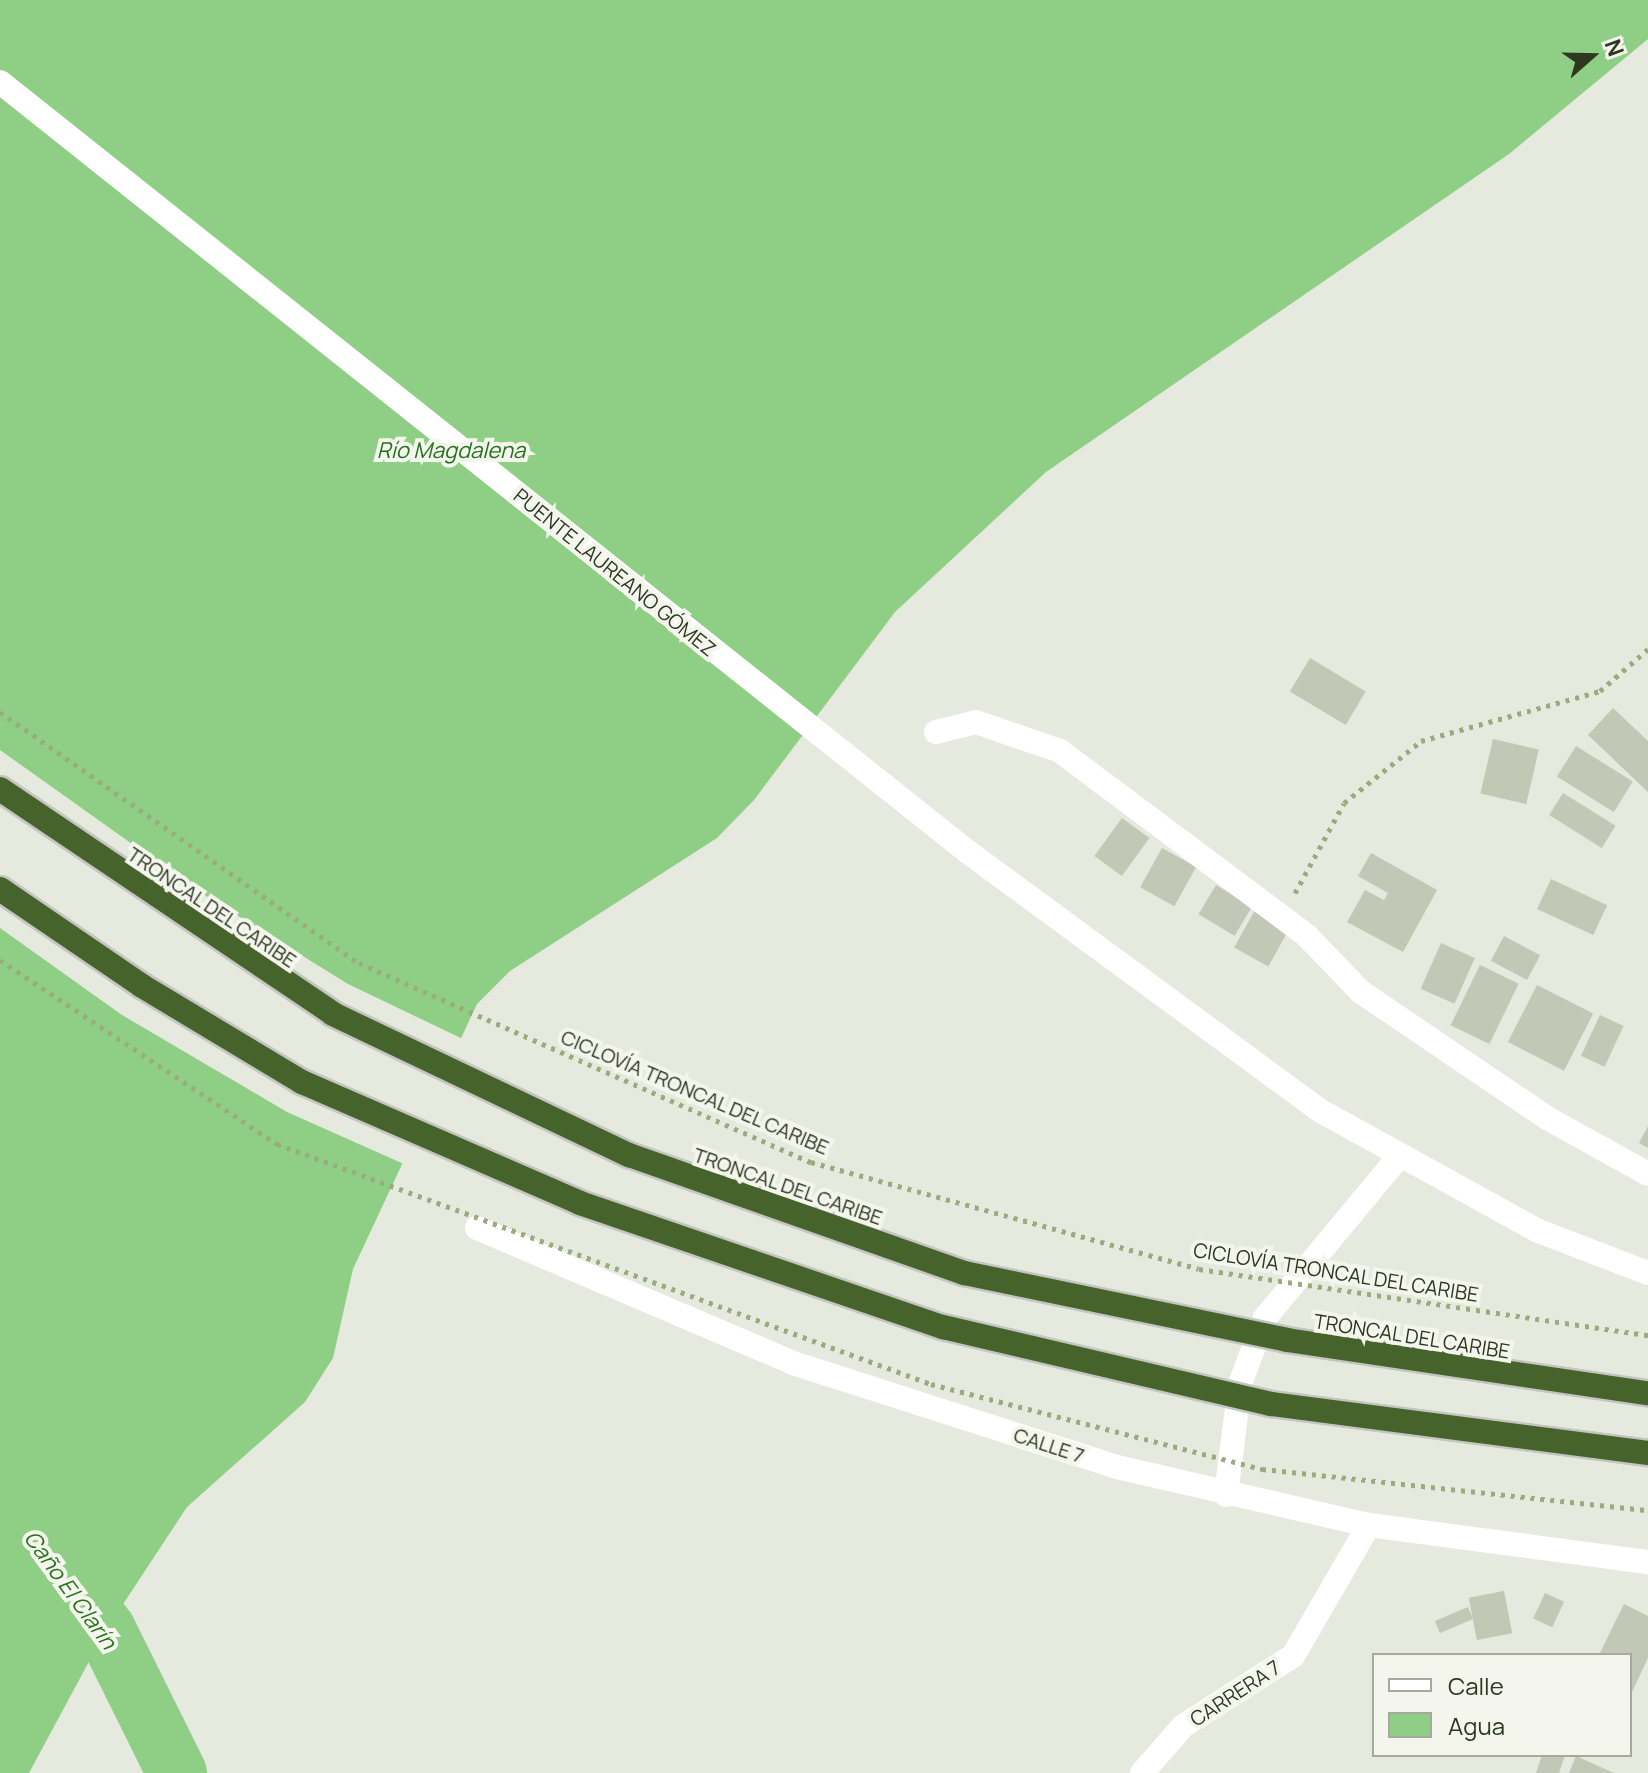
<!DOCTYPE html>
<html>
<head>
<meta charset="utf-8">
<style>
	body { margin:0 }
	#map { position:relative; width:1648px; height:1773px; overflow:hidden; background:#e6e9dd; font-family:Manrope,sans-serif }
	div>[style] { position:absolute }
	[style*='--x'] { left:calc(var(--x)*1px); top:calc(var(--y)*1px); width:calc(var(--w)*1px); rotate:calc(var(--a)*1deg) }
	.water>* { inset:0; background:#8fce85 }
	.pier>* { inset:0; background:#e6e9dd }
	.river>* { height:60px; margin:-30px; padding:0 30px; transform-origin:30px; border-radius:30px; background:#8fce85 }
	.building>* { inset:0; background:#c2c7b6; transform-origin:0 0 }
	.path>* { height:5px; margin-top:-2.5px; transform-origin:0; background:repeating-linear-gradient(90deg,#9aac7e 0 4px,transparent 0 10px) }
	.street>* { height:24px; margin:-12px; padding:0 12px; transform-origin:12px; border-radius:12px; background:#fff }
	.path-bridge>* { height:5px; margin-top:-2.5px; transform-origin:0; background:repeating-linear-gradient(90deg,#9aac7e 0 4px,transparent 0 10px) }
	.bridges { filter:drop-shadow(2px 0 #c4c7c1) drop-shadow(-2px 0 #c4c7c1) drop-shadow(0 2px #c4c7c1) drop-shadow(0 -2px #c4c7c1) }
	.highway-bridge>* { height:24px; margin:-12px; padding:0 12px; transform-origin:12px; border-radius:12px; background:#47632c }
	span { translate:-50% -50%; white-space:nowrap; text-align:center; line-height:1.15; -webkit-text-stroke:8px #f4f6ee; paint-order:stroke }
	.street-label { font-size:20px; color:#2d3820 }
	.water-label { font-size:22px; color:#26721c; font-style:italic }
	.legend { position:absolute; left:1372px; top:1653px; width:260px; height:104px; box-sizing:border-box; background:#f4f6ee; border:2px solid #a4aa9c; margin:0; padding:10px 14px; list-style:none; font-size:24px; color:#2d3820 }
	.legend li { display:flex; align-items:center; gap:16px; height:40px }
	.legend b { width:40px; border:2px solid #a4aa9c }
	.north { position:absolute; left:1552px; top:16px; width:80px; height:80px; -webkit-text-stroke:6px #f4f6ee; paint-order:stroke; rotate:70deg; font-size:22px; font-weight:700; line-height:32px; text-align:center; color:#2d3820 }
	.north::after { content:''; display:block; margin:auto; width:28px; height:36px; background:#2d3820; clip-path:polygon(50% 0,100% 100%,50% 72%,0 100%) }
</style>
</head>
<body>
<div id="map">
	<div class="water">
		<i style="clip-path:polygon(0 0,1648px 0,1648px 39px,1509px 154px,1046px 472px,895px 612px,754px 800px,717px 838px,510px 971px,477px 1004px,353px 1269px,333px 1358px,305px 1402px,187px 1507px,106px 1630px,29px 1773px,0 1773px)"></i>
	</div>
	<div class="pier">
		<i style="clip-path:polygon(0 750px,201px 893px,348px 984px,465px 1040px,406px 1165px,287px 1112px,122px 1015px,0 928px)"></i>
	</div>
	<div class="river">
		<i style="--x:0;--y:1497;--w:170;--a:51.4"></i>
		<i style="--x:106;--y:1630;--w:160;--a:63.6"></i>
	</div>
	<div class="building">
		<i style="left:1310px;top:658px;width:65px;height:39px;rotate:31deg"></i>
		<i style="clip-path:polygon(1613px 708px,1648px 741px,1648px 792px,1588px 735px)"></i>
		<i style="left:1493px;top:739px;width:47px;height:56px;rotate:13deg"></i>
		<i style="left:1576px;top:746px;width:67px;height:36px;rotate:32deg"></i>
		<i style="left:1563px;top:793px;width:62px;height:26px;rotate:32deg"></i>
		<i style="left:1122px;top:818px;width:34px;height:47px;rotate:36deg"></i>
		<i style="left:1162px;top:848px;width:39px;height:45px;rotate:29deg"></i>
		<i style="clip-path:polygon(1371px 853px,1437px 890px,1403px 952px,1347px 922px,1365px 890px,1384px 900px,1388px 893px,1358px 876px)"></i>
		<i style="left:1551px;top:879px;width:62px;height:33px;rotate:25deg"></i>
		<i style="left:1216px;top:885px;width:42px;height:34px;rotate:31deg"></i>
		<i style="left:1255px;top:910px;width:39px;height:43px;rotate:29deg"></i>
		<i style="left:1504px;top:936px;width:41px;height:28px;rotate:28deg"></i>
		<i style="left:1441px;top:943px;width:37px;height:50px;rotate:24deg"></i>
		<i style="left:1480px;top:965px;width:43px;height:67px;rotate:26deg"></i>
		<i style="left:1537px;top:985px;width:63px;height:64px;rotate:27deg"></i>
		<i style="left:1600px;top:1015px;width:26px;height:45px;rotate:25deg"></i>
		<i style="clip-path:polygon(1648px 1126px,1648px 1148px,1639px 1143px)"></i>
		<i style="left:1504px;top:1591px;width:43px;height:36px;rotate:79deg"></i>
		<i style="left:1545px;top:1593px;width:21px;height:28px;rotate:25deg"></i>
		<i style="clip-path:polygon(1624px 1604px,1648px 1616px,1648px 1658px,1630px 1696px,1630px 1655px,1599px 1655px)"></i>
		<i style="left:1468px;top:1607px;width:13px;height:36px;rotate:67deg"></i>
		<i style="clip-path:polygon(1542px 1755px,1565px 1755px,1559px 1773px,1536px 1773px)"></i>
		<i style="clip-path:polygon(1576px 1756px,1614px 1773px,1569px 1773px)"></i>
	</div>
	<div class="path">
		<i style="--x:1295;--y:893;--w:102;--a:-61.4"></i>
		<i style="--x:1344;--y:803;--w:99;--a:-38.8"></i>
		<i style="--x:1421;--y:741;--w:186;--a:-15.6"></i>
		<i style="--x:1600;--y:691;--w:64;--a:-41.2"></i>
	</div>
	<div class="street">
		<i style="--x:0;--y:82;--w:1237;--a:38.5"></i>
		<i style="--x:968;--y:852;--w:436;--a:36.3"></i>
		<i style="--x:1319;--y:1110;--w:248;--a:28.9"></i>
		<i style="--x:1536;--y:1230;--w:120;--a:21"></i>
		<i style="--x:936;--y:732;--w:41;--a:-14"></i>
		<i style="--x:976;--y:722;--w:89;--a:19"></i>
		<i style="--x:1060;--y:751;--w:309;--a:36.8"></i>
		<i style="--x:1307;--y:936;--w:78;--a:46"></i>
		<i style="--x:1361;--y:992;--w:225;--a:34.1"></i>
		<i style="--x:1547;--y:1118;--w:115;--a:29"></i>
		<i style="--x:477;--y:1228;--w:344;--a:23.1"></i>
		<i style="--x:793;--y:1363;--w:340;--a:17.8"></i>
		<i style="--x:1117;--y:1467;--w:259;--a:13"></i>
		<i style="--x:1369;--y:1525;--w:281;--a:7.6"></i>
		<i style="--x:1226;--y:1495;--w:112;--a:-82.8"></i>
		<i style="--x:1240;--y:1384;--w:71;--a:-69.3"></i>
		<i style="--x:1265;--y:1318;--w:208;--a:-50.3"></i>
		<i style="--x:1142;--y:1773;--w:62;--a:-48.9"></i>
		<i style="--x:1183;--y:1726;--w:130;--a:-32.5"></i>
		<i style="--x:1293;--y:1656;--w:151;--a:-59.9"></i>
	</div>
	<div class="path-bridge">
		<i style="--x:0;--y:712;--w:438;--a:35"></i>
		<i style="--x:359;--y:963;--w:494;--a:23.8"></i>
		<i style="--x:811;--y:1162;--w:402;--a:15.4"></i>
		<i style="--x:1199;--y:1269;--w:454;--a:8.4"></i>
		<i style="--x:0;--y:960;--w:333;--a:33.6"></i>
		<i style="--x:277;--y:1144;--w:697;--a:20.15"></i>
		<i style="--x:931;--y:1384;--w:342;--a:14.4"></i>
		<i style="--x:1262;--y:1469;--w:388;--a:6.1"></i>
	</div>
	<div class="bridges">
		<div class="highway-bridge">
			<i style="--x:0;--y:789;--w:402;--a:34"></i>
			<i style="--x:333;--y:1014;--w:328;--a:25.5"></i>
			<i style="--x:629;--y:1155;--w:355;--a:19.4"></i>
			<i style="--x:964;--y:1273;--w:330;--a:11.7"></i>
			<i style="--x:1287;--y:1340;--w:365;--a:8.4"></i>
			<i style="--x:0;--y:889;--w:172;--a:34.3"></i>
			<i style="--x:142;--y:986;--w:187;--a:31"></i>
			<i style="--x:302;--y:1082;--w:303;--a:23.5"></i>
			<i style="--x:580;--y:1203;--w:384;--a:18.9"></i>
			<i style="--x:943;--y:1327;--w:337;--a:13.2"></i>
			<i style="--x:1271;--y:1404;--w:380;--a:7.4"></i>
		</div>
	</div>
	<div class="street-label">
		<span style="left:615px;top:572px;rotate:39deg">PUENTE LAUREANO GÓMEZ</span>
		<span style="left:212px;top:907px;rotate:34deg">TRONCAL DEL CARIBE</span>
		<span style="left:695px;top:1092px;rotate:23deg">CICLOVÍA TRONCAL DEL CARIBE</span>
		<span style="left:788px;top:1186px;rotate:19deg">TRONCAL DEL CARIBE</span>
		<span style="left:1336px;top:1272px;rotate:9deg">CICLOVÍA TRONCAL DEL CARIBE</span>
		<span style="left:1412px;top:1336px;rotate:9deg">TRONCAL DEL CARIBE</span>
		<span style="left:1049px;top:1445px;rotate:18deg">CALLE 7</span>
		<span style="left:1235px;top:1693px;rotate:-33deg">CARRERA 7</span>
	</div>
	<div class="water-label">
		<span style="left:451px;top:451px">Río Magdalena</span>
		<span style="left:70px;top:1590px;rotate:54deg">Caño El Clarín</span>
	</div>
	<ul class="legend">
	<li><b style="height:10px;background:#fff"></b>Calle</li>
	<li><b style="height:22px;background:#8fce85"></b>Agua</li>
	</ul>
	<div class="north">N</div>
</div>
</body>
</html>
